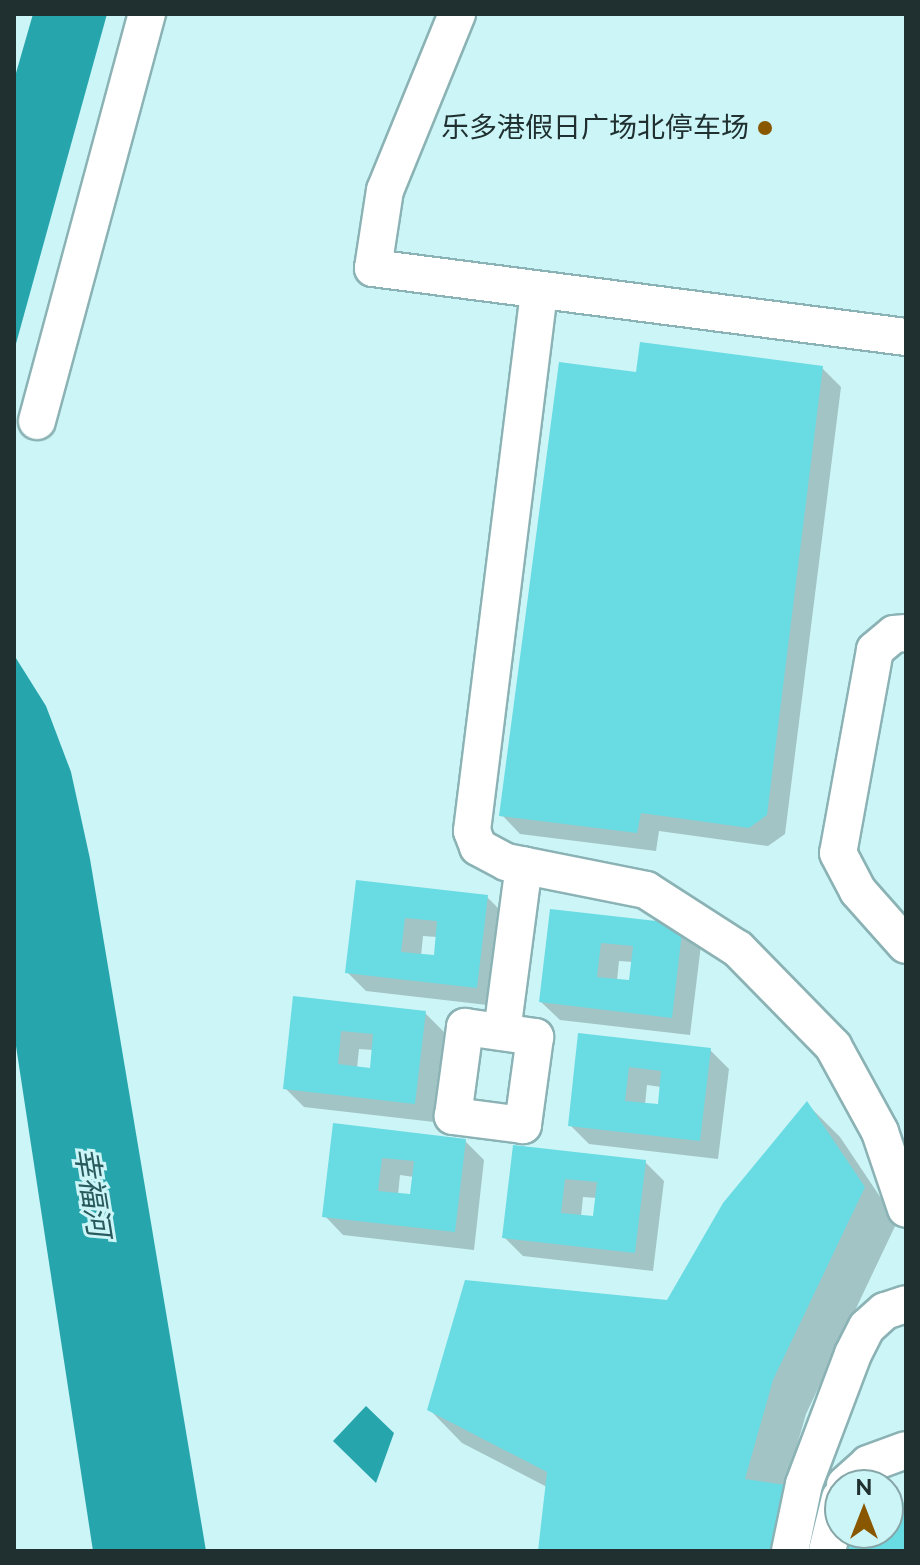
<!DOCTYPE html>
<html>
<head>
<meta charset="utf-8">
<style>
	body { margin:0 }
	#map { position:relative; width:920px; height:1565px; overflow:hidden; background:#ccf5f7; font-family:Raleway,"Noto Sans SC",sans-serif }
	div>[style] { position:absolute }
	[style*='--x'] { left:calc(var(--x)*1px); top:calc(var(--y)*1px); width:calc(var(--w)*1px); rotate:calc(var(--a)*1deg) }
	.water>* { inset:0; background:#27a5ac }
	.shadow>* { inset:0; background:#0003 }
	.building>* { inset:0; background:#69dbe2 }
	.roads { filter:drop-shadow(2px 0 #8bb2b4) drop-shadow(-2px 0 #8bb2b4) drop-shadow(0 2px #8bb2b4) drop-shadow(0 -2px #8bb2b4) }
	.minor>* { height:36px; margin:-18px; padding:0 18px; transform-origin:18px; border-radius:18px; background:#fff }
	.dots>* { width:22px; height:22px; translate:-50% -50%; box-sizing:border-box; border:4px solid #ccf5f7; border-radius:50% }
	span { translate:-50% -50%; white-space:nowrap; text-align:center; line-height:1.15; -webkit-text-stroke:6px #ccf5f7; paint-order:stroke }
	.poi-label { font-size:28px; color:#203030 }
	.right { translate:-100% -50%; text-align:right }
	.water-label { font-size:30px; color:#285a5d; font-style:italic }
	.frame { position:absolute; inset:0; border:16px solid #203030; pointer-events:none }
	.north { position:absolute; left:824px; top:1469px; width:80px; height:80px; box-sizing:border-box; background:#ccf5f7; border:2px solid #87a6a7; border-radius:50%; rotate:0deg; font-size:22px; font-weight:700; line-height:32px; text-align:center; color:#203030 }
	.north::after { content:''; display:block; margin:auto; width:28px; height:36px; background:#8a5701; clip-path:polygon(50% 0,100% 100%,50% 72%,0 100%) }
</style>
</head>
<body>
<div id="map">
	<div class="water">
		<i style="clip-path:polygon(33px 14px,107px 14px,14px 351px,14px 80px)"></i>
		<i style="clip-path:polygon(14px 655px,46px 706px,71px 772px,90px 859px,206px 1551px,93px 1551px,14px 1033px)"></i>
		<i style="clip-path:polygon(366px 1406px,394px 1433px,376px 1483px,333px 1441px)"></i>
	</div>
	<div class="shadow">
		<i style="clip-path:polygon(822px 368px,841px 387px,785px 834px,768px 846px,659px 831px,656px 851px,520px 834px,502px 815px,637px 374px)"></i>
		<i style="clip-path:polygon(evenodd,357px 882px,487px 897px,506px 916px,496px 1006px,366px 991px,347px 972px,357px 882px,423px 936px,437px 937px,435px 957px,421px 956px,423px 936px)"></i>
		<i style="clip-path:polygon(evenodd,552px 911px,682px 926px,701px 945px,690px 1035px,560px 1020px,541px 1002px,552px 911px,619px 961px,633px 962px,631px 982px,617px 981px,619px 961px)"></i>
		<i style="clip-path:polygon(evenodd,295px 998px,425px 1013px,444px 1032px,434px 1122px,304px 1107px,285px 1088px,295px 998px,359px 1049px,374px 1050px,372px 1070px,357px 1068px,359px 1049px)"></i>
		<i style="clip-path:polygon(evenodd,580px 1035px,710px 1050px,729px 1069px,718px 1159px,589px 1144px,570px 1125px,580px 1035px,647px 1085px,661px 1087px,660px 1106px,645px 1105px,647px 1085px)"></i>
		<i style="clip-path:polygon(807px 1104px,840px 1137px,897px 1222px,806px 1414px,785px 1487px,840px 1533px,888px 1533px,888px 1502px,906px 1505px,906px 1551px,540px 1551px,547px 1487px,462px 1443px,429px 1409px,668px 1302px)"></i>
		<i style="clip-path:polygon(evenodd,335px 1126px,465px 1141px,484px 1160px,474px 1250px,343px 1235px,325px 1216px,335px 1126px,400px 1175px,414px 1177px,412px 1196px,398px 1195px,400px 1175px)"></i>
		<i style="clip-path:polygon(evenodd,515px 1147px,645px 1162px,664px 1181px,653px 1271px,523px 1256px,504px 1237px,515px 1147px,583px 1197px,597px 1198px,595px 1218px,581px 1217px,583px 1197px)"></i>
	</div>
	<div class="building">
		<i style="clip-path:polygon(640px 342px,823px 366px,767px 815px,749px 828px,641px 813px,637px 833px,499px 816px,559px 362px,636px 372px)"></i>
		<i style="clip-path:polygon(evenodd,356px 880px,488px 895px,477px 988px,345px 973px,356px 880px,405px 918px,437px 921px,434px 955px,401px 952px,405px 918px)"></i>
		<i style="clip-path:polygon(evenodd,550px 909px,683px 924px,672px 1018px,539px 1002px,550px 909px,601px 943px,633px 946px,629px 980px,597px 977px,601px 943px)"></i>
		<i style="clip-path:polygon(evenodd,293px 996px,426px 1011px,415px 1104px,283px 1089px,293px 996px,341px 1031px,373px 1034px,370px 1068px,338px 1064px,341px 1031px)"></i>
		<i style="clip-path:polygon(evenodd,578px 1033px,711px 1048px,700px 1141px,568px 1126px,578px 1033px,629px 1067px,661px 1071px,658px 1104px,625px 1101px,629px 1067px)"></i>
		<i style="clip-path:polygon(807px 1101px,865px 1187px,773px 1380px,745px 1479px,840px 1493px,840px 1533px,888px 1533px,888px 1500px,906px 1503px,906px 1551px,538px 1551px,547px 1472px,427px 1410px,465px 1280px,667px 1300px,723px 1203px)"></i>
		<i style="clip-path:polygon(evenodd,333px 1123px,466px 1139px,455px 1232px,322px 1217px,333px 1123px,382px 1158px,414px 1161px,410px 1194px,378px 1191px,382px 1158px)"></i>
		<i style="clip-path:polygon(evenodd,513px 1145px,646px 1160px,635px 1253px,502px 1238px,513px 1145px,565px 1179px,597px 1182px,593px 1216px,561px 1213px,565px 1179px)"></i>
	</div>
	<div class="roads">
		<div class="minor">
			<i style="--x:457;--y:14;--w:190;--a:112.2"></i>
			<i style="--x:385;--y:190;--w:79;--a:98.7"></i>
			<i style="--x:373;--y:268;--w:537;--a:7.38"></i>
			<i style="--x:539;--y:292;--w:543;--a:97.09"></i>
			<i style="--x:472;--y:831;--w:17;--a:69"></i>
			<i style="--x:478;--y:847;--w:32;--a:28"></i>
			<i style="--x:506;--y:862;--w:143;--a:11.3"></i>
			<i style="--x:646;--y:890;--w:109;--a:32.7"></i>
			<i style="--x:738;--y:949;--w:136;--a:45.6"></i>
			<i style="--x:833;--y:1046;--w:98;--a:61.3"></i>
			<i style="--x:880;--y:1132;--w:81;--a:71.3"></i>
			<i style="--x:37;--y:421;--w:422;--a:-74.9"></i>
			<i style="--x:906;--y:633;--w:12;--a:175"></i>
			<i style="--x:894;--y:634;--w:25;--a:140"></i>
			<i style="--x:875;--y:650;--w:206;--a:100.3"></i>
			<i style="--x:838;--y:853;--w:43;--a:62.2"></i>
			<i style="--x:858;--y:891;--w:72;--a:48.4"></i>
			<i style="--x:465;--y:1027;--w:71;--a:8.1"></i>
			<i style="--x:535;--y:1037;--w:89;--a:97.8"></i>
			<i style="--x:523;--y:1125;--w:71;--a:-172.7"></i>
			<i style="--x:453;--y:1116;--w:90;--a:-82.3"></i>
			<i style="--x:502;--y:1032;--w:168;--a:-82.5"></i>
			<i style="--x:845;--y:1485;--w:31;--a:-42"></i>
			<i style="--x:868;--y:1464;--w:40;--a:-20.2"></i>
			<i style="--x:790;--y:1551;--w:68;--a:-78.2"></i>
			<i style="--x:804;--y:1484;--w:139;--a:-69.3"></i>
			<i style="--x:853;--y:1354;--w:30;--a:-63"></i>
			<i style="--x:867;--y:1327;--w:24;--a:-42"></i>
			<i style="--x:885;--y:1311;--w:22;--a:-18"></i>
			<i style="--x:827;--y:1551;--w:55;--a:-76.2"></i>
		</div>
	</div>
	<div class="dots">
		<i style="left:765px;top:128px;background:#8a5701"></i>
	</div>
	<div class="poi-label">
		<span class="right" style="left:749px;top:128px">乐多港假日广场北停车场</span>
	</div>
	<div class="water-label">
		<span style="left:92px;top:1192px;rotate:81deg">幸福河</span>
	</div>
	<div class="frame"></div>
	<div class="north">N</div>
</div>
</body>
</html>
